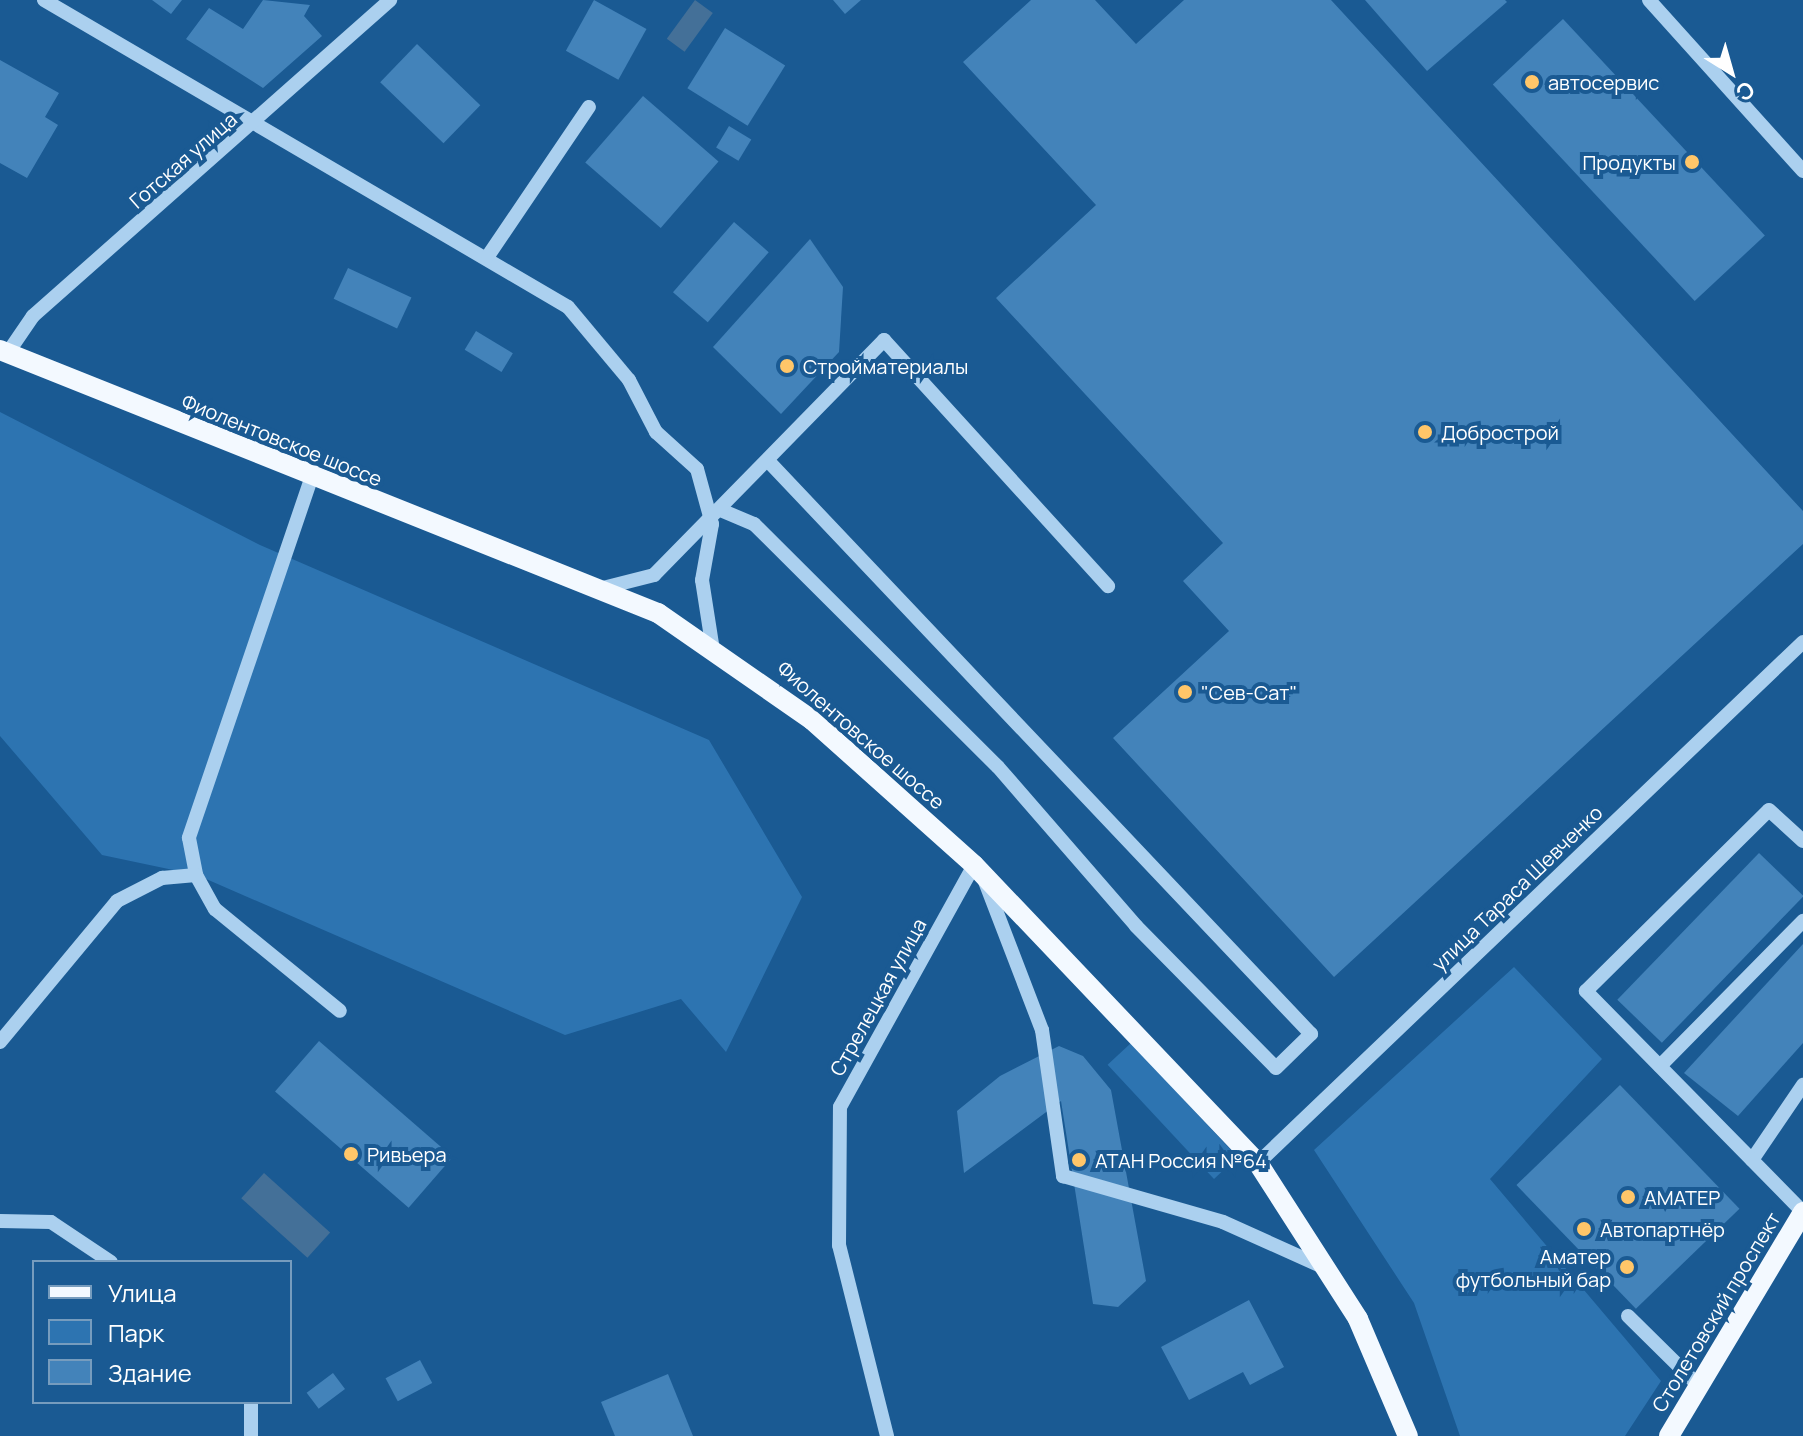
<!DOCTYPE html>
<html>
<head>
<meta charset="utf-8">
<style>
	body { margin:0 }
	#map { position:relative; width:1803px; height:1436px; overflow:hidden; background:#1a5a93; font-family:Manrope,sans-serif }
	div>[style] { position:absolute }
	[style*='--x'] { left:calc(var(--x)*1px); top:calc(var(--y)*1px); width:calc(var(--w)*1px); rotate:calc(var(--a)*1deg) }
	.green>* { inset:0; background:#2d74b1; transform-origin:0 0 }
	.water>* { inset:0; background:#447098; transform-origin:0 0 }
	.building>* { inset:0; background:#4383ba; transform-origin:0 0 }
	.minor>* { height:14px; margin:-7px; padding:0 7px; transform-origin:7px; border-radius:7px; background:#abd0ef }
	.major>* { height:20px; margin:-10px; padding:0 10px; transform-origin:10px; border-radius:10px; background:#f3f9ff }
	.dots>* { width:22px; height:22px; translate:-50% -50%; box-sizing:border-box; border:4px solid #1a5a93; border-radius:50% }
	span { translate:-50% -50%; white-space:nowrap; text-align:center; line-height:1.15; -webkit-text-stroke:8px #1a5a93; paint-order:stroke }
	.poi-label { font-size:20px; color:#fff }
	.left { translate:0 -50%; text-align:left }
	.right { translate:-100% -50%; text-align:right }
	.street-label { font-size:20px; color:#fff }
	.legend { position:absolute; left:32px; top:1260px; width:260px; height:144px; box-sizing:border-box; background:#1a5a93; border:2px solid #769cbe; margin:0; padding:10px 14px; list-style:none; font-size:24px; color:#fff }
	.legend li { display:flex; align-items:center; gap:16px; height:40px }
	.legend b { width:40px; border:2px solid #769cbe }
	.north { position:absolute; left:1691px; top:32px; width:80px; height:80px; -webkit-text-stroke:6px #1a5a93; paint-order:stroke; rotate:143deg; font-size:22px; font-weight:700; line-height:32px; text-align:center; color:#fff }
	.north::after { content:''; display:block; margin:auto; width:28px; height:36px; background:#fff; clip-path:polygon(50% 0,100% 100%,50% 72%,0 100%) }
</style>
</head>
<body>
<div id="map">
	<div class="green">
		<i style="clip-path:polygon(0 412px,260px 545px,709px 740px,802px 897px,726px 1052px,681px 999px,565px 1035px,197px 875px,102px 855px,0 736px)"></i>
		<i style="clip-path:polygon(1514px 967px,1602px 1059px,1490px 1179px,1661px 1381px,1625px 1436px,1460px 1436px,1414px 1303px,1314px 1150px)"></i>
		<i style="left:1131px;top:1043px;width:156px;height:32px;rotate:47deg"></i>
	</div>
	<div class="water">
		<i style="left:695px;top:0;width:22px;height:48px;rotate:36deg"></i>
		<i style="left:264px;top:1173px;width:89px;height:34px;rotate:42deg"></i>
	</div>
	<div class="building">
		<i style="clip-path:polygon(152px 0,182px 0,171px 14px)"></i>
		<i style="clip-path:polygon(263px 0,310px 5px,304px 16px,322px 36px,263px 88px,186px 39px,209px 8px,243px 29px)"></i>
		<i style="left:594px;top:0;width:60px;height:58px;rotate:29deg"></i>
		<i style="clip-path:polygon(833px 0,861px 0,845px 14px)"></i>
		<i style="clip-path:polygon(1031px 0,1095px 0,1136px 44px,1184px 0,1331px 0,1803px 511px,1803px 544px,1334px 977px,1113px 738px,1229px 631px,1183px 581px,1223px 543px,996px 298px,1096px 205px,963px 62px)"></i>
		<i style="clip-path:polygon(1365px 0,1505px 0,1507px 2px,1427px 71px)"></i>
		<i style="left:1563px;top:19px;width:296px;height:96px;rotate:47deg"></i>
		<i style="left:725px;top:28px;width:71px;height:71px;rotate:32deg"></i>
		<i style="left:417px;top:44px;width:88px;height:53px;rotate:44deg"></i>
		<i style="clip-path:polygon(0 60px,59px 93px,45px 117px,58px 125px,27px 178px,0 163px)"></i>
		<i style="left:643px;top:96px;width:100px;height:88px;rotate:41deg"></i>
		<i style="left:729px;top:126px;width:26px;height:25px;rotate:31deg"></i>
		<i style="left:734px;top:222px;width:46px;height:93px;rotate:41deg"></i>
		<i style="clip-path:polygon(810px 239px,843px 287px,839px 352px,781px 414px,713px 347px)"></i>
		<i style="left:348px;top:268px;width:70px;height:34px;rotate:25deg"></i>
		<i style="left:476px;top:331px;width:43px;height:22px;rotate:31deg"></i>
		<i style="left:1759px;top:853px;width:62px;height:204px;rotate:44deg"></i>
		<i style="clip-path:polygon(1803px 944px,1803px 1043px,1738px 1116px,1684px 1073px)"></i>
		<i style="left:319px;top:1041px;width:177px;height:67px;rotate:41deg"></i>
		<i style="clip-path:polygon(1059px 1046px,1083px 1056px,1111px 1090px,1146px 1281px,1118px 1307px,1093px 1304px,1061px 1101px,964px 1173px,957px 1111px,1000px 1076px)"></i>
		<i style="left:1620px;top:1085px;width:172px;height:144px;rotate:46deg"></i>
		<i style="clip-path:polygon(1249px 1300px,1284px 1367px,1250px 1385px,1243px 1372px,1189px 1400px,1161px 1347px)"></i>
		<i style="left:420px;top:1360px;width:26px;height:39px;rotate:62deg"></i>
		<i style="left:333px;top:1373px;width:20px;height:33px;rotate:53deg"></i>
		<i style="clip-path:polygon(668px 1374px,693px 1436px,615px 1436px,601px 1402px)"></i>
	</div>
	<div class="minor">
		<i style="--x:44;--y:0;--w:607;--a:30.37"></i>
		<i style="--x:568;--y:307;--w:95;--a:50.1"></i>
		<i style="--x:629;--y:380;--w:59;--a:62.6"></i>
		<i style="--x:656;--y:432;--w:55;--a:42.1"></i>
		<i style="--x:697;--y:469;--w:57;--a:74.7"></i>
		<i style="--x:712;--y:524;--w:57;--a:100.1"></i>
		<i style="--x:702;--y:580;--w:65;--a:81.1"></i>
		<i style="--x:1649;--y:0;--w:230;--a:48"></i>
		<i style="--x:488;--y:256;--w:180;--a:-55.9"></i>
		<i style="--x:7;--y:354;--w:46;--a:-55.6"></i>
		<i style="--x:33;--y:316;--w:477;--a:-41.5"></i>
		<i style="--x:311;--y:479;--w:379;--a:108.8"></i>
		<i style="--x:189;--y:838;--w:38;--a:79"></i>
		<i style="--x:196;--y:875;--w:39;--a:61"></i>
		<i style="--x:215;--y:909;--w:161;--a:39.2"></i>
		<i style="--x:723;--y:511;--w:34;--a:23"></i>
		<i style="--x:754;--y:524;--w:344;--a:44.9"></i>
		<i style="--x:998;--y:767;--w:211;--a:49"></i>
		<i style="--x:1136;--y:926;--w:199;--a:45.4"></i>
		<i style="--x:1276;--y:1068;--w:49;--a:-44.2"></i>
		<i style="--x:1311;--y:1034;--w:787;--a:-133.45"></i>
		<i style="--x:599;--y:589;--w:57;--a:-14.3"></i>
		<i style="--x:654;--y:575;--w:329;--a:-45.6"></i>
		<i style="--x:884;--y:340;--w:333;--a:47.7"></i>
		<i style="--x:984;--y:879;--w:162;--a:69"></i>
		<i style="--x:1042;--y:1030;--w:148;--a:81.8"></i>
		<i style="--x:1063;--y:1176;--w:166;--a:16"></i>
		<i style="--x:1223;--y:1222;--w:107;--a:24.2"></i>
		<i style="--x:0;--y:1042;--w:183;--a:-50.3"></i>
		<i style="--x:117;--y:901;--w:51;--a:-27.1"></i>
		<i style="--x:162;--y:878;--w:34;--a:-5"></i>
		<i style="--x:1660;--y:1066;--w:204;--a:-45.4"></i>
		<i style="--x:1752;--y:1160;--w:91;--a:-55.8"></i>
		<i style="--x:1258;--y:1163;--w:754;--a:-43.71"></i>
		<i style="--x:1803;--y:1212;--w:310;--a:-134.5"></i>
		<i style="--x:1586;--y:991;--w:257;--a:-44.7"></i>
		<i style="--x:1769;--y:810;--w:46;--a:42.4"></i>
		<i style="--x:0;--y:1221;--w:51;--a:1.1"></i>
		<i style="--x:51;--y:1222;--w:72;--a:33.7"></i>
		<i style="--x:1628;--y:1316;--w:100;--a:44.6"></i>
		<i style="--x:251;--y:1436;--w:34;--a:-90"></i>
		<i style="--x:887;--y:1436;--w:197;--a:-104.1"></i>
		<i style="--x:839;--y:1245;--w:138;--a:-89.6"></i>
		<i style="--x:840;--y:1107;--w:277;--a:-61"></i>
	</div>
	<div class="major">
		<i style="--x:0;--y:350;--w:709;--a:21.79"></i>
		<i style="--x:658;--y:613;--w:188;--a:34.8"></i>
		<i style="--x:812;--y:720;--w:217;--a:41.8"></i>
		<i style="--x:974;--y:865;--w:412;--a:46.4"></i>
		<i style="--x:1258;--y:1163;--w:185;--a:57.3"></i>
		<i style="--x:1358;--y:1319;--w:127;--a:66.9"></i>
		<i style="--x:1669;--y:1436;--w:261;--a:-59.1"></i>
	</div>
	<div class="dots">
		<i style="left:1532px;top:82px;background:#ffc669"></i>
		<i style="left:1692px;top:162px;background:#ffc669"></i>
		<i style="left:787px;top:366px;background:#ffc669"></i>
		<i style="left:1425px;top:432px;background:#ffc669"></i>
		<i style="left:1185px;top:692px;background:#ffc669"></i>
		<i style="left:351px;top:1154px;background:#ffc669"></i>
		<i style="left:1079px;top:1160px;background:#ffc669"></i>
		<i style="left:1628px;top:1197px;background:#ffc669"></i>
		<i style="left:1584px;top:1229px;background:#ffc669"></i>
		<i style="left:1627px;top:1267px;background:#ffc669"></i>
	</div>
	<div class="poi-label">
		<span class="left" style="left:1548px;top:82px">автосервис</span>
		<span class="right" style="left:1676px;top:162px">Продукты</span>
		<span class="left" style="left:803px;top:366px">Стройматериалы</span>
		<span class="left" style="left:1441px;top:432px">Добрострой</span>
		<span class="left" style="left:1201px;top:692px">"Сев-Сат"</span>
		<span class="left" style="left:367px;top:1154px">Ривьера</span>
		<span class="left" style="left:1095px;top:1160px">АТАН Россия №64</span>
		<span class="left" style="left:1644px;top:1197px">АМАТЕР</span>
		<span class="left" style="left:1600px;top:1229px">Автопартнёр</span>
		<span class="right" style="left:1611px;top:1268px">Аматер<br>футбольный бар</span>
	</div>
	<div class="street-label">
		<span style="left:183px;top:160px;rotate:-41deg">Готская улица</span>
		<span style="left:282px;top:440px;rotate:22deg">Фиолентовское шоссе</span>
		<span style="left:861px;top:735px;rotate:41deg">Фиолентовское шоссе</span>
		<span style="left:1517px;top:888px;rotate:-44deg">улица Тараса Шевченко</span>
		<span style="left:878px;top:997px;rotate:-61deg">Стрелецкая улица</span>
		<span style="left:1716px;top:1312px;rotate:-59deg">Столетовский проспект</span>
	</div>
	<ul class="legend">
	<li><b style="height:10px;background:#f3f9ff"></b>Улица</li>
	<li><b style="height:22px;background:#2d74b1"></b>Парк</li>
	<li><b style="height:22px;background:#4383ba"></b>Здание</li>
	</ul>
	<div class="north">С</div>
</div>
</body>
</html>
